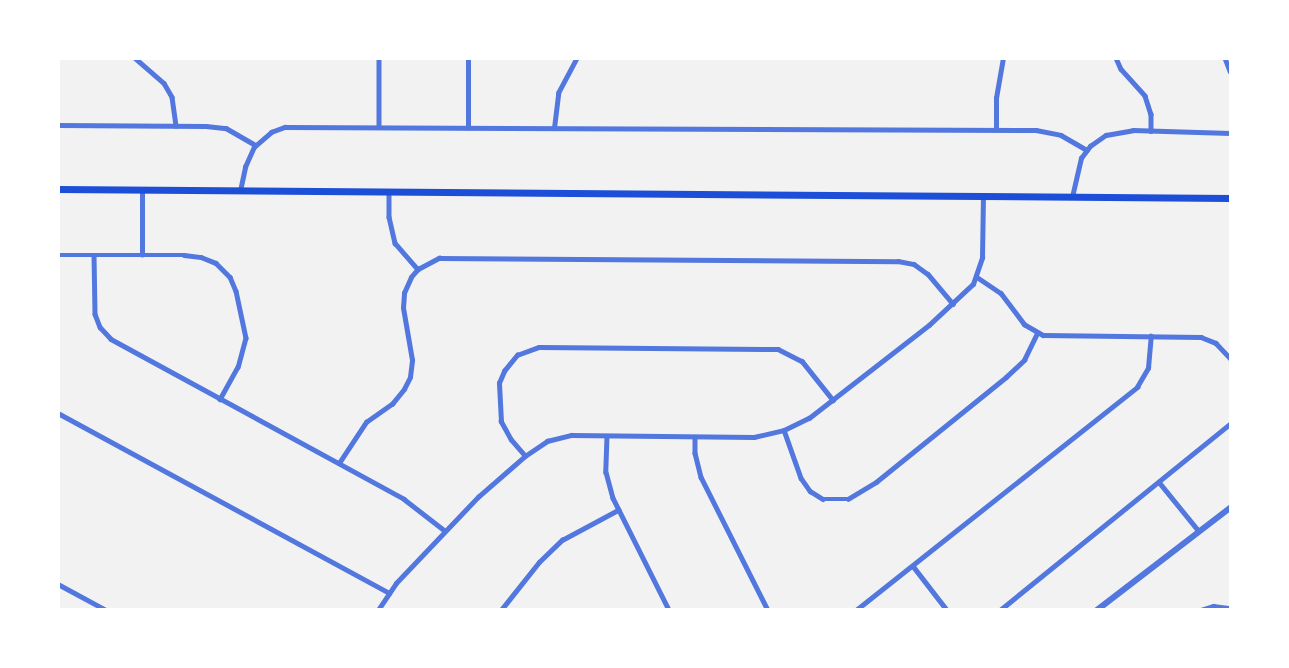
<!DOCTYPE html>
<html>
<head>
<meta charset="utf-8">
<style>
	body { margin:0 }
	#map { position:relative; width:1289px; height:668px; overflow:hidden; background:#f2f2f2; font-family:Commissioner,sans-serif }
	div>[style] { position:absolute }
	[style*='--x'] { left:calc(var(--x)*1px); top:calc(var(--y)*1px); width:calc(var(--w)*1px); rotate:calc(var(--a)*1deg) }
	.minor>* { height:4.5px; margin:-2.25px; padding:0 2.25px; transform-origin:2.25px; border-radius:2.25px; background:#5277de }
	.tertiary>* { height:6px; margin:-3px; padding:0 3px; transform-origin:3px; border-radius:3px; background:#5277de }
	.secondary>* { height:7px; margin:-3.5px; padding:0 3.5px; transform-origin:3.5px; border-radius:3.5px; background:#1d4ed8 }
	span { translate:-50% -50%; white-space:nowrap; text-align:center; line-height:1.15; -webkit-text-stroke:4.5px #fff; paint-order:stroke }
	.frame { position:absolute; inset:0; border:60px solid #fff; pointer-events:none }
</style>
</head>
<body>
<div id="map">
	<div class="minor">
		<i style="--x:135;--y:58;--w:38;--a:41"></i>
		<i style="--x:164;--y:83;--w:16;--a:60"></i>
		<i style="--x:172;--y:97;--w:29;--a:82"></i>
		<i style="--x:379;--y:58;--w:69;--a:90"></i>
		<i style="--x:1116;--y:58;--w:12;--a:66"></i>
		<i style="--x:1121;--y:69;--w:36;--a:48"></i>
		<i style="--x:1145;--y:96;--w:19;--a:72"></i>
		<i style="--x:1151;--y:114;--w:17;--a:90"></i>
		<i style="--x:1225;--y:58;--w:14;--a:69"></i>
		<i style="--x:58;--y:125;--w:148;--a:0.4"></i>
		<i style="--x:206;--y:126;--w:20;--a:6"></i>
		<i style="--x:226;--y:128;--w:34;--a:30"></i>
		<i style="--x:468;--y:128;--w:70;--a:-90"></i>
		<i style="--x:554;--y:128;--w:35;--a:-83"></i>
		<i style="--x:558;--y:93;--w:40;--a:-62"></i>
		<i style="--x:996;--y:130;--w:32;--a:-90"></i>
		<i style="--x:996;--y:98;--w:41;--a:-80.1"></i>
		<i style="--x:240;--y:191;--w:25;--a:-78"></i>
		<i style="--x:245;--y:167;--w:22;--a:-66"></i>
		<i style="--x:254;--y:147;--w:23;--a:-41"></i>
		<i style="--x:271;--y:132;--w:15;--a:-20"></i>
		<i style="--x:285;--y:127;--w:751;--a:0.23"></i>
		<i style="--x:1036;--y:130;--w:25;--a:11"></i>
		<i style="--x:1061;--y:135;--w:30;--a:30"></i>
		<i style="--x:389;--y:193;--w:24;--a:90"></i>
		<i style="--x:389;--y:217;--w:27;--a:77"></i>
		<i style="--x:395;--y:243;--w:35;--a:49"></i>
		<i style="--x:1072;--y:197;--w:40;--a:-77"></i>
		<i style="--x:1081;--y:158;--w:15;--a:-53"></i>
		<i style="--x:1090;--y:146;--w:19;--a:-35"></i>
		<i style="--x:1106;--y:135;--w:27;--a:-10"></i>
		<i style="--x:1133;--y:130;--w:97;--a:1.8"></i>
		<i style="--x:58;--y:255;--w:126;--a:0"></i>
		<i style="--x:184;--y:255;--w:17;--a:7"></i>
		<i style="--x:201;--y:257;--w:16;--a:22"></i>
		<i style="--x:216;--y:263;--w:20;--a:45"></i>
		<i style="--x:230;--y:277;--w:15;--a:67"></i>
		<i style="--x:236;--y:291;--w:48;--a:78"></i>
		<i style="--x:246;--y:338;--w:30;--a:105"></i>
		<i style="--x:238;--y:367;--w:37;--a:119"></i>
		<i style="--x:94;--y:255;--w:59;--a:89"></i>
		<i style="--x:95;--y:314;--w:14;--a:69"></i>
		<i style="--x:100;--y:327;--w:16;--a:47"></i>
		<i style="--x:111;--y:339;--w:334;--a:28.6"></i>
		<i style="--x:404;--y:499;--w:51;--a:37.8"></i>
		<i style="--x:142;--y:255;--w:65;--a:-90"></i>
		<i style="--x:977;--y:277;--w:29;--a:34"></i>
		<i style="--x:1001;--y:293;--w:39;--a:53"></i>
		<i style="--x:1024;--y:324;--w:22;--a:30"></i>
		<i style="--x:1043;--y:335;--w:158;--a:0.7"></i>
		<i style="--x:1201;--y:337;--w:16;--a:22"></i>
		<i style="--x:1216;--y:343;--w:21;--a:47"></i>
		<i style="--x:58;--y:413;--w:377;--a:28.5"></i>
		<i style="--x:784;--y:430;--w:51;--a:70.5"></i>
		<i style="--x:801;--y:478;--w:16;--a:55"></i>
		<i style="--x:810;--y:491;--w:15;--a:32"></i>
		<i style="--x:823;--y:499;--w:25;--a:0"></i>
		<i style="--x:848;--y:499;--w:33;--a:-31"></i>
		<i style="--x:876;--y:482;--w:167;--a:-38.9"></i>
		<i style="--x:1006;--y:377;--w:25;--a:-43"></i>
		<i style="--x:1024;--y:360;--w:30;--a:-64"></i>
		<i style="--x:607;--y:436;--w:36;--a:92"></i>
		<i style="--x:606;--y:472;--w:27;--a:75"></i>
		<i style="--x:613;--y:498;--w:125;--a:63.4"></i>
		<i style="--x:695;--y:437;--w:16;--a:90"></i>
		<i style="--x:695;--y:453;--w:25;--a:76"></i>
		<i style="--x:701;--y:477;--w:149;--a:63.3"></i>
		<i style="--x:525;--y:456;--w:21;--a:-131"></i>
		<i style="--x:511;--y:440;--w:21;--a:-119"></i>
		<i style="--x:501;--y:422;--w:39;--a:-93"></i>
		<i style="--x:499;--y:383;--w:13;--a:-67"></i>
		<i style="--x:504;--y:371;--w:21;--a:-51"></i>
		<i style="--x:517;--y:355;--w:23;--a:-20"></i>
		<i style="--x:539;--y:347;--w:239;--a:0.5"></i>
		<i style="--x:778;--y:349;--w:27;--a:27"></i>
		<i style="--x:802;--y:361;--w:50;--a:51.5"></i>
		<i style="--x:339;--y:463;--w:49;--a:-56.6"></i>
		<i style="--x:366;--y:422;--w:32;--a:-35"></i>
		<i style="--x:392;--y:404;--w:19;--a:-51"></i>
		<i style="--x:404;--y:389;--w:13;--a:-63"></i>
		<i style="--x:410;--y:377;--w:17;--a:-83"></i>
		<i style="--x:412;--y:360;--w:53;--a:-99.8"></i>
		<i style="--x:403;--y:308;--w:15;--a:-86"></i>
		<i style="--x:404;--y:293;--w:17;--a:-66"></i>
		<i style="--x:411;--y:277;--w:11;--a:-49"></i>
		<i style="--x:418;--y:269;--w:24;--a:-28"></i>
		<i style="--x:439;--y:258;--w:459;--a:0.4"></i>
		<i style="--x:898;--y:261;--w:16;--a:11"></i>
		<i style="--x:914;--y:264;--w:17;--a:36"></i>
		<i style="--x:928;--y:274;--w:39;--a:50"></i>
		<i style="--x:1159;--y:482;--w:62;--a:50.9"></i>
		<i style="--x:913;--y:566;--w:56;--a:52.3"></i>
		<i style="--x:58;--y:584;--w:55;--a:28.4"></i>
		<i style="--x:378;--y:610;--w:32;--a:-56"></i>
		<i style="--x:396;--y:583;--w:119;--a:-46.4"></i>
		<i style="--x:478;--y:497;--w:62;--a:-41.1"></i>
		<i style="--x:525;--y:456;--w:27;--a:-34"></i>
		<i style="--x:547;--y:441;--w:25;--a:-14"></i>
		<i style="--x:571;--y:435;--w:183;--a:0.6"></i>
		<i style="--x:754;--y:437;--w:31;--a:-13"></i>
		<i style="--x:784;--y:430;--w:28;--a:-26"></i>
		<i style="--x:809;--y:418;--w:152;--a:-37.8"></i>
		<i style="--x:929;--y:325;--w:60;--a:-43"></i>
		<i style="--x:973;--y:284;--w:28;--a:-71"></i>
		<i style="--x:982;--y:258;--w:61;--a:-89.1"></i>
		<i style="--x:501;--y:610;--w:61;--a:-51.6"></i>
		<i style="--x:539;--y:562;--w:32;--a:-44"></i>
		<i style="--x:562;--y:540;--w:64;--a:-28.2"></i>
		<i style="--x:856;--y:610;--w:359;--a:-38.4"></i>
		<i style="--x:1137;--y:387;--w:22;--a:-60"></i>
		<i style="--x:1148;--y:368;--w:32;--a:-85"></i>
		<i style="--x:1000;--y:610;--w:296;--a:-39"></i>
		<i style="--x:1201;--y:610;--w:13;--a:-18"></i>
		<i style="--x:1213;--y:606;--w:17;--a:7"></i>
	</div>
	<div class="tertiary">
		<i style="--x:1097;--y:610;--w:168;--a:-37.5"></i>
	</div>
	<div class="secondary">
		<i style="--x:58;--y:189;--w:1172;--a:0.44"></i>
	</div>
	<div class="frame"></div>
</div>
</body>
</html>
